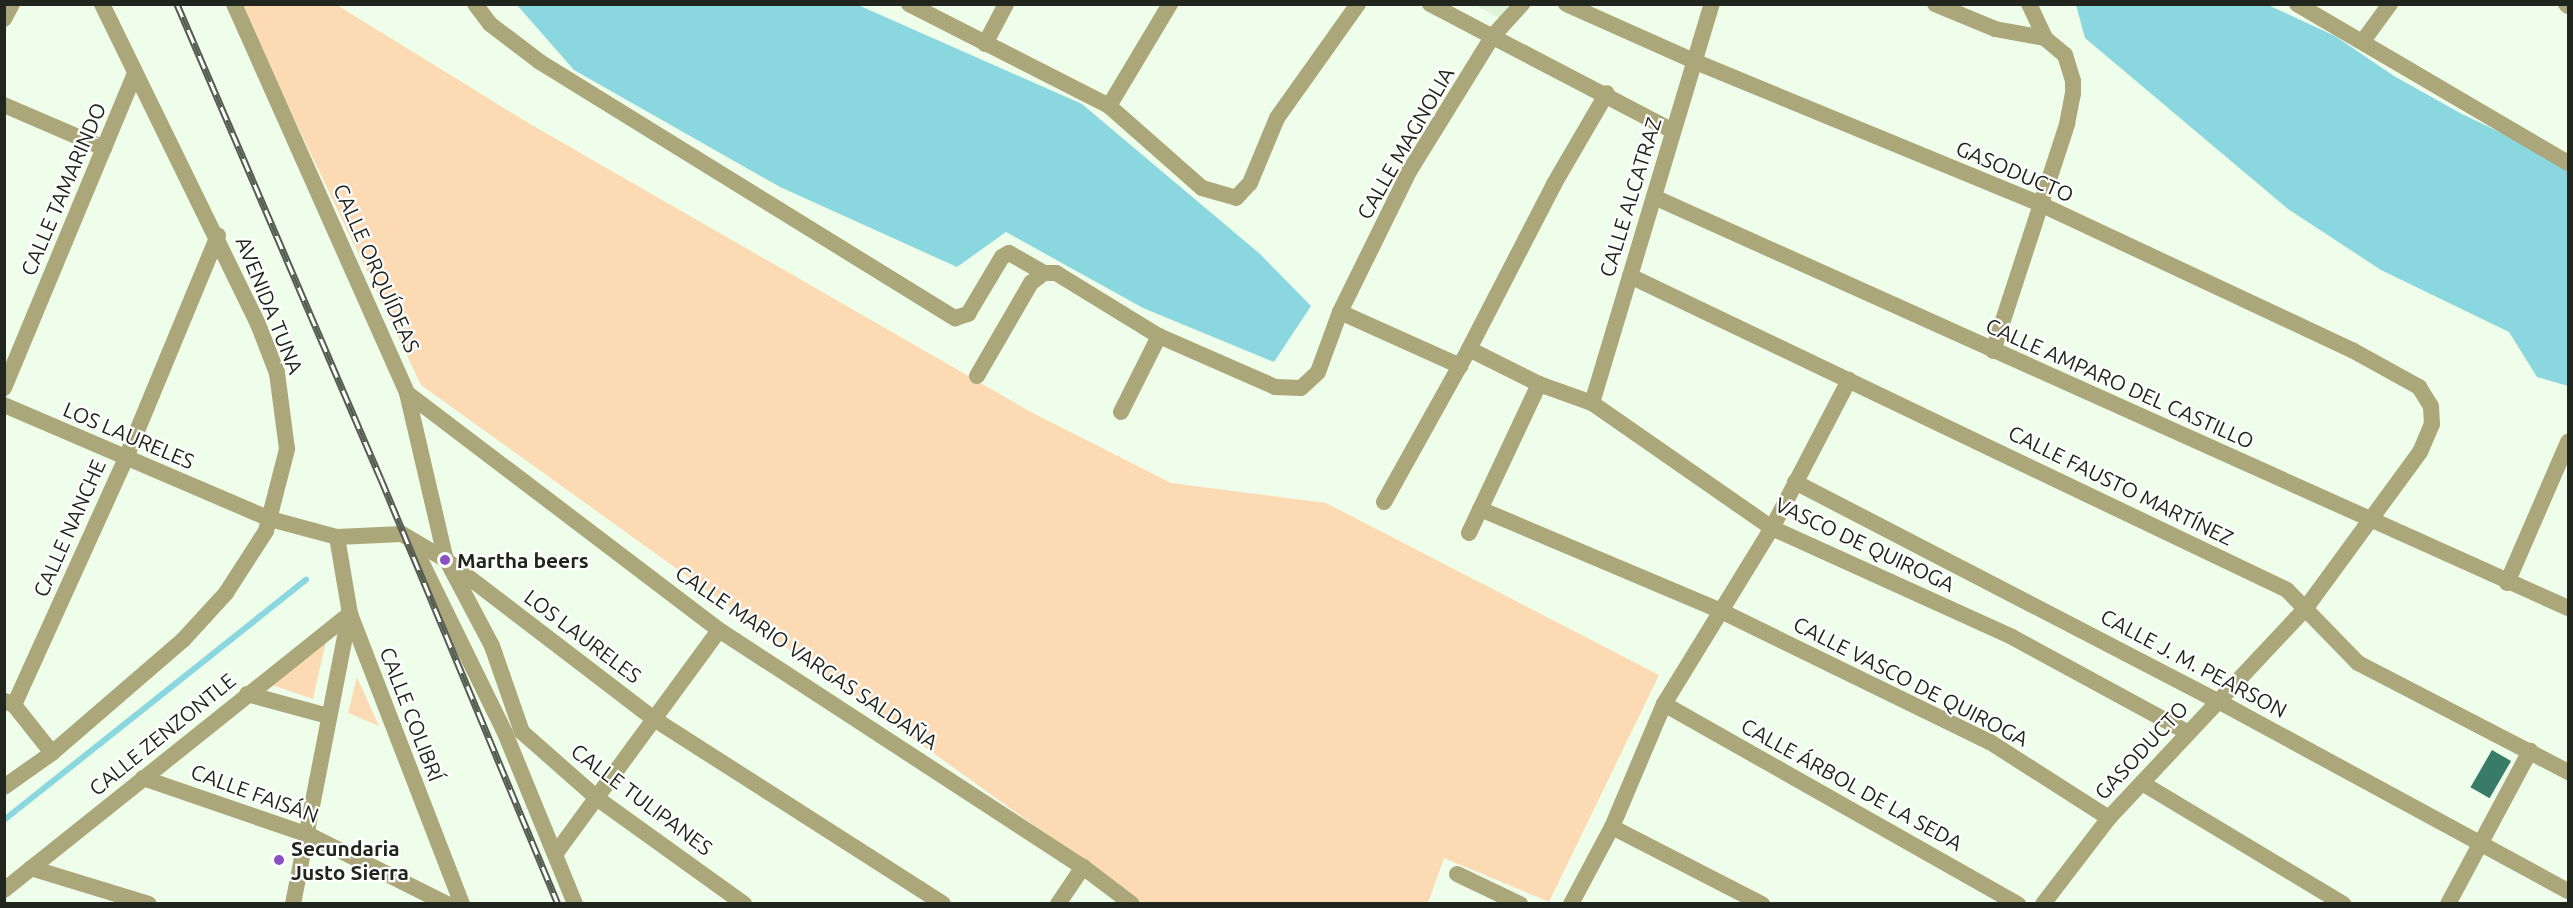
<!DOCTYPE html>
<html>
<head>
<meta charset="utf-8">
<style>
	body { margin:0 }
	#map { position:relative; width:2573px; height:908px; overflow:hidden; background:#effeea; font-family:Ubuntu,sans-serif }
	div>[style] { position:absolute }
	[style*='--x'] { left:calc(var(--x)*1px); top:calc(var(--y)*1px); width:calc(var(--w)*1px); rotate:calc(var(--a)*1deg) }
	.built>* { inset:0; background:#dff3d8 }
	.green>* { inset:0; background:#fbdab4 }
	.water>* { inset:0; background:#8ad7df }
	.stream>* { height:6px; margin:-3px; padding:0 3px; transform-origin:3px; border-radius:3px; background:#8ad7df }
	.building>* { inset:0; background:#387b67; transform-origin:0 0 }
	.minor>* { height:16px; margin:-8px; padding:0 8px; transform-origin:8px; border-radius:8px; background:#aba77a }
	.tertiary>* { height:16px; margin:-8px; padding:0 8px; transform-origin:8px; border-radius:8px; background:#aba77a }
	.rail>* { height:7px; margin-top:-3.5px; transform-origin:0; background:repeating-linear-gradient(90deg,#fff 0 14px,#555c52 0 28px); box-sizing:border-box; border-block:2px solid #555c52 }
	.dots>* { width:16px; height:16px; translate:-50% -50%; box-sizing:border-box; border:3px solid #fff; border-radius:50% }
	span { translate:-50% -50%; white-space:nowrap; text-align:center; line-height:1.15; -webkit-text-stroke:4.5px #fff; paint-order:stroke }
	.street-label { font-size:21px; color:#20251e }
	.poi-label { font-size:21px; color:#20251e; font-weight:700 }
	.left { translate:0 -50%; text-align:left }
	.frame { position:absolute; inset:0; border:6px solid #20251e; pointer-events:none }
</style>
</head>
<body>
<div id="map">
	<div class="built">
		<i style="clip-path:polygon(1475px 5px,1509px 5px,1501px 19px)"></i>
	</div>
	<div class="green">
		<i style="clip-path:polygon(240px 5px,337px 5px,530px 124px,1031px 412px,1171px 483px,1326px 503px,1659px 675px,1549px 902px,1444px 858px,1428px 903px,1142px 903px,421px 385px)"></i>
		<i style="clip-path:polygon(328px 633px,313px 699px,269px 684px)"></i>
		<i style="clip-path:polygon(357px 677px,379px 726px,348px 713px)"></i>
	</div>
	<div class="water">
		<i style="clip-path:polygon(517px 5px,858px 5px,1082px 104px,1260px 254px,1311px 306px,1274px 362px,1143px 308px,1006px 232px,957px 267px,780px 187px,574px 70px)"></i>
		<i style="clip-path:polygon(2076px 5px,2268px 5px,2335px 36px,2394px 76px,2460px 113px,2568px 165px,2568px 386px,2537px 377px,2509px 332px,2381px 270px,2288px 209px,2085px 38px)"></i>
	</div>
	<div class="stream">
		<i style="--x:4;--y:820;--w:386;--a:-38.5"></i>
	</div>
	<div class="building">
		<i style="left:2492px;top:750px;width:22px;height:43px;rotate:30deg"></i>
	</div>
	<div class="minor">
		<i style="--x:475;--y:4;--w:25;--a:53"></i>
		<i style="--x:490;--y:24;--w:63;--a:37.2"></i>
		<i style="--x:540;--y:62;--w:488;--a:31.7"></i>
		<i style="--x:955;--y:318;--w:14;--a:-17"></i>
		<i style="--x:968;--y:314;--w:66;--a:-59.2"></i>
		<i style="--x:1002;--y:257;--w:8;--a:-30"></i>
		<i style="--x:1009;--y:253;--w:40;--a:29.7"></i>
		<i style="--x:909;--y:4;--w:225;--a:27"></i>
		<i style="--x:1109;--y:106;--w:124;--a:41.4"></i>
		<i style="--x:1202;--y:188;--w:35;--a:16"></i>
		<i style="--x:1236;--y:198;--w:21;--a:-47"></i>
		<i style="--x:1250;--y:183;--w:70;--a:-67.4"></i>
		<i style="--x:1277;--y:118;--w:140;--a:-54.6"></i>
		<i style="--x:1430;--y:4;--w:274;--a:27.6"></i>
		<i style="--x:1566;--y:4;--w:142;--a:24"></i>
		<i style="--x:1696;--y:62;--w:370;--a:22.4"></i>
		<i style="--x:2038;--y:203;--w:347;--a:25.1"></i>
		<i style="--x:2352;--y:350;--w:77;--a:28.9"></i>
		<i style="--x:2419;--y:387;--w:22;--a:58"></i>
		<i style="--x:2431;--y:406;--w:18;--a:87"></i>
		<i style="--x:2432;--y:424;--w:30;--a:113"></i>
		<i style="--x:2420;--y:452;--w:193;--a:126.2"></i>
		<i style="--x:2306;--y:608;--w:288;--a:133.2"></i>
		<i style="--x:2109;--y:818;--w:108;--a:127.5"></i>
		<i style="--x:1935;--y:4;--w:65;--a:22.6"></i>
		<i style="--x:1995;--y:29;--w:51;--a:10.2"></i>
		<i style="--x:2297;--y:4;--w:314;--a:30.4"></i>
		<i style="--x:2566;--y:4;--w:3;--a:45"></i>
		<i style="--x:4;--y:19;--w:17;--a:-62"></i>
		<i style="--x:2363;--y:41;--w:46;--a:-53.9"></i>
		<i style="--x:985;--y:44;--w:45;--a:-62.3"></i>
		<i style="--x:4;--y:105;--w:109;--a:23.3"></i>
		<i style="--x:1109;--y:106;--w:119;--a:-59.1"></i>
		<i style="--x:1654;--y:197;--w:1002;--a:24.21"></i>
		<i style="--x:1630;--y:276;--w:728;--a:25.54"></i>
		<i style="--x:2287;--y:590;--w:102;--a:45.8"></i>
		<i style="--x:2358;--y:663;--w:237;--a:27.4"></i>
		<i style="--x:1340;--y:312;--w:132;--a:24.2"></i>
		<i style="--x:1469;--y:349;--w:78;--a:26.6"></i>
		<i style="--x:1539;--y:384;--w:56;--a:19.7"></i>
		<i style="--x:1592;--y:403;--w:219;--a:34.8"></i>
		<i style="--x:1772;--y:528;--w:264;--a:24.4"></i>
		<i style="--x:2012;--y:637;--w:199;--a:28.5"></i>
		<i style="--x:1993;--y:351;--w:239;--a:-71.9"></i>
		<i style="--x:2067;--y:124;--w:31;--a:-79"></i>
		<i style="--x:2073;--y:94;--w:13;--a:-90"></i>
		<i style="--x:2073;--y:81;--w:27;--a:-107"></i>
		<i style="--x:2065;--y:55;--w:26;--a:-140"></i>
		<i style="--x:2045;--y:38;--w:38;--a:-115"></i>
		<i style="--x:977;--y:376;--w:108;--a:-59.9"></i>
		<i style="--x:1031;--y:283;--w:16;--a:-38"></i>
		<i style="--x:1044;--y:273;--w:12;--a:0"></i>
		<i style="--x:1056;--y:273;--w:121;--a:31.5"></i>
		<i style="--x:1159;--y:336;--w:127;--a:23.7"></i>
		<i style="--x:1275;--y:387;--w:26;--a:2"></i>
		<i style="--x:1301;--y:388;--w:23;--a:-43"></i>
		<i style="--x:1318;--y:372;--w:64;--a:-69.9"></i>
		<i style="--x:1340;--y:312;--w:158;--a:-63.8"></i>
		<i style="--x:1410;--y:170;--w:156;--a:-58.3"></i>
		<i style="--x:1492;--y:37;--w:45;--a:-47.7"></i>
		<i style="--x:4;--y:388;--w:340;--a:-67.4"></i>
		<i style="--x:407;--y:393;--w:392;--a:37.2"></i>
		<i style="--x:719;--y:630;--w:434;--a:33.1"></i>
		<i style="--x:1083;--y:867;--w:61;--a:37.1"></i>
		<i style="--x:1592;--y:403;--w:417;--a:-73.3"></i>
		<i style="--x:1121;--y:412;--w:85;--a:-63.4"></i>
		<i style="--x:1795;--y:482;--w:476;--a:27.4"></i>
		<i style="--x:2218;--y:701;--w:398;--a:28.5"></i>
		<i style="--x:1384;--y:502;--w:175;--a:-60.9"></i>
		<i style="--x:1469;--y:349;--w:186;--a:-62.7"></i>
		<i style="--x:1554;--y:184;--w:105;--a:-59.8"></i>
		<i style="--x:1480;--y:509;--w:259;--a:22.9"></i>
		<i style="--x:1719;--y:610;--w:301;--a:26"></i>
		<i style="--x:1990;--y:742;--w:141;--a:32.6"></i>
		<i style="--x:1469;--y:533;--w:165;--a:-64.8"></i>
		<i style="--x:337;--y:537;--w:78;--a:80.4"></i>
		<i style="--x:350;--y:614;--w:311;--a:68.9"></i>
		<i style="--x:412;--y:543;--w:212;--a:63.9"></i>
		<i style="--x:505;--y:733;--w:185;--a:67.7"></i>
		<i style="--x:447;--y:561;--w:96;--a:62.1"></i>
		<i style="--x:492;--y:646;--w:91;--a:70.8"></i>
		<i style="--x:522;--y:732;--w:101;--a:41.4"></i>
		<i style="--x:598;--y:799;--w:180;--a:35.7"></i>
		<i style="--x:2507;--y:583;--w:154;--a:-66.6"></i>
		<i style="--x:247;--y:694;--w:84;--a:15.2"></i>
		<i style="--x:5;--y:701;--w:10;--a:24"></i>
		<i style="--x:14;--y:705;--w:61;--a:51.6"></i>
		<i style="--x:1664;--y:704;--w:407;--a:29.5"></i>
		<i style="--x:14;--y:705;--w:269;--a:-65.6"></i>
		<i style="--x:125;--y:460;--w:243;--a:-67.5"></i>
		<i style="--x:143;--y:778;--w:176;--a:19"></i>
		<i style="--x:309;--y:835;--w:154;--a:26.6"></i>
		<i style="--x:2142;--y:783;--w:235;--a:31"></i>
		<i style="--x:4;--y:787;--w:59;--a:-35.3"></i>
		<i style="--x:52;--y:753;--w:173;--a:-40.8"></i>
		<i style="--x:183;--y:640;--w:64;--a:-47.5"></i>
		<i style="--x:226;--y:593;--w:74;--a:-57.2"></i>
		<i style="--x:266;--y:531;--w:85;--a:-75.6"></i>
		<i style="--x:287;--y:449;--w:77;--a:-97.5"></i>
		<i style="--x:277;--y:373;--w:53;--a:-111.2"></i>
		<i style="--x:258;--y:324;--w:356;--a:-116"></i>
		<i style="--x:1612;--y:827;--w:169;--a:27.2"></i>
		<i style="--x:556;--y:853;--w:276;--a:-53.8"></i>
		<i style="--x:31;--y:868;--w:123;--a:17"></i>
		<i style="--x:1457;--y:874;--w:70;--a:25.5"></i>
		<i style="--x:4;--y:890;--w:443;--a:-38.6"></i>
		<i style="--x:293;--y:904;--w:294;--a:-79"></i>
		<i style="--x:1058;--y:904;--w:45;--a:-56"></i>
		<i style="--x:1571;--y:904;--w:87;--a:-62"></i>
		<i style="--x:1612;--y:827;--w:134;--a:-67.1"></i>
		<i style="--x:1664;--y:704;--w:206;--a:-58.5"></i>
		<i style="--x:1772;--y:528;--w:167;--a:-62.5"></i>
		<i style="--x:2448;--y:904;--w:174;--a:-61.8"></i>
	</div>
	<div class="tertiary">
		<i style="--x:234;--y:4;--w:426;--a:66"></i>
		<i style="--x:407;--y:393;--w:171;--a:76.9"></i>
		<i style="--x:4;--y:405;--w:289;--a:23.2"></i>
		<i style="--x:270;--y:519;--w:69;--a:15"></i>
		<i style="--x:337;--y:537;--w:65;--a:-2.6"></i>
		<i style="--x:402;--y:534;--w:51;--a:30.6"></i>
		<i style="--x:446;--y:560;--w:262;--a:37.4"></i>
		<i style="--x:654;--y:719;--w:343;--a:32.6"></i>
	</div>
	<div class="rail">
		<i style="--x:177;--y:4;--w:517;--a:66.76"></i>
		<i style="--x:381;--y:479;--w:460;--a:67.4"></i>
	</div>
	<div class="dots">
		<i style="left:445px;top:560px;background:#894fc5"></i>
		<i style="left:279px;top:860px;background:#894fc5"></i>
	</div>
	<div class="street-label">
		<span style="left:1405px;top:143px;rotate:-60deg">CALLE MAGNOLIA</span>
		<span style="left:2015px;top:171px;rotate:23deg">GASODUCTO</span>
		<span style="left:63px;top:189px;rotate:-67deg">CALLE TAMARINDO</span>
		<span style="left:1630px;top:197px;rotate:-73deg">CALLE ALCATRAZ</span>
		<span style="left:377px;top:268px;rotate:66deg">CALLE ORQUÍDEAS</span>
		<span style="left:270px;top:305px;rotate:68deg">AVENIDA TUNA</span>
		<span style="left:2120px;top:383px;rotate:24deg">CALLE AMPARO DEL CASTILLO</span>
		<span style="left:129px;top:435px;rotate:23deg">LOS LAURELES</span>
		<span style="left:2121px;top:485px;rotate:26deg">CALLE FAUSTO MARTÍNEZ</span>
		<span style="left:69px;top:528px;rotate:-66deg">CALLE NANCHE</span>
		<span style="left:1865px;top:544px;rotate:25deg">VASCO DE QUIROGA</span>
		<span style="left:583px;top:636px;rotate:37deg">LOS LAURELES</span>
		<span style="left:807px;top:657px;rotate:34deg">CALLE MARIO VARGAS SALDAÑA</span>
		<span style="left:2194px;top:663px;rotate:28deg">CALLE J. M. PEARSON</span>
		<span style="left:1911px;top:681px;rotate:27deg">CALLE VASCO DE QUIROGA</span>
		<span style="left:412px;top:714px;rotate:69deg">CALLE COLIBRÍ</span>
		<span style="left:162px;top:734px;rotate:-39deg">CALLE ZENZONTLE</span>
		<span style="left:2141px;top:750px;rotate:-47deg">GASODUCTO</span>
		<span style="left:1852px;top:784px;rotate:29deg">CALLE ÁRBOL DE LA SEDA</span>
		<span style="left:255px;top:793px;rotate:20deg">CALLE FAISÁN</span>
		<span style="left:642px;top:799px;rotate:37deg">CALLE TULIPANES</span>
	</div>
	<div class="poi-label">
		<span class="left" style="left:457px;top:560px">Martha beers</span>
		<span class="left" style="left:291px;top:860px">Secundaria<br>Justo Sierra</span>
	</div>
	<div class="frame"></div>
</div>
</body>
</html>
